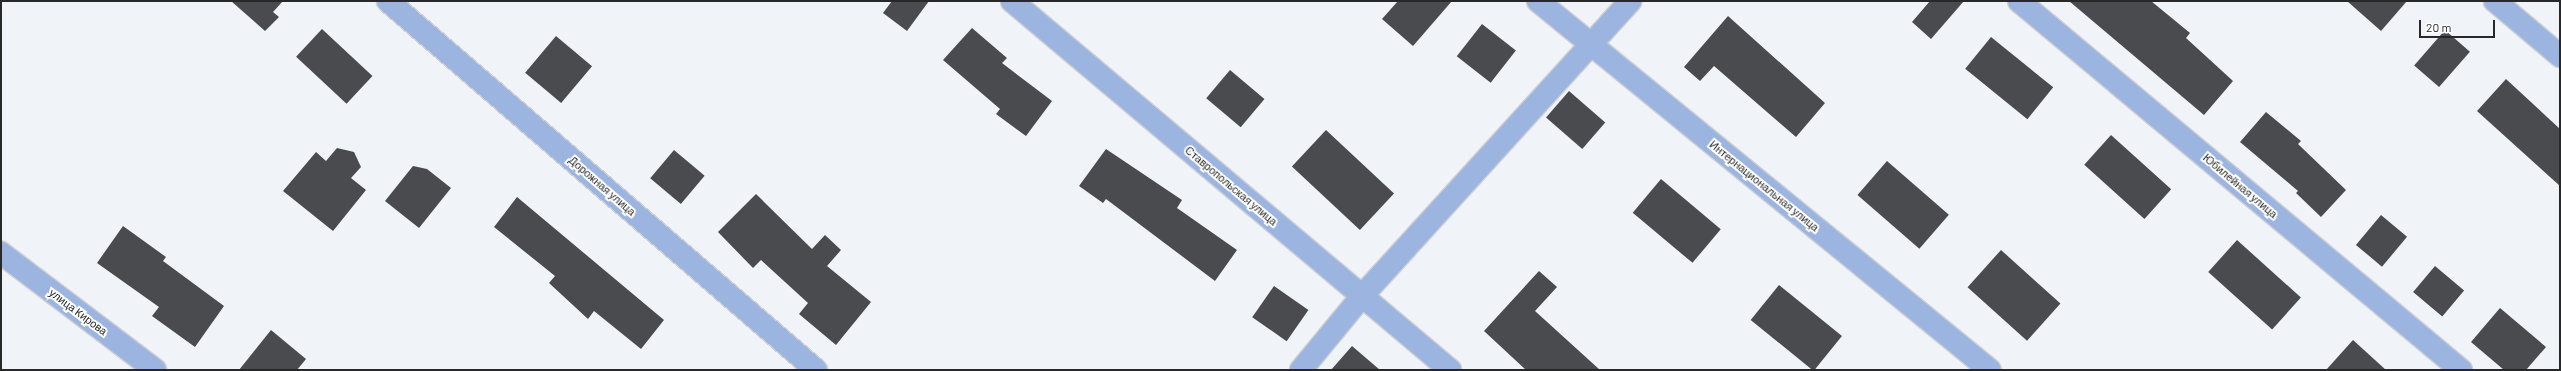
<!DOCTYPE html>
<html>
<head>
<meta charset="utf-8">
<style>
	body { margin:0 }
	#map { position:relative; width:2561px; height:371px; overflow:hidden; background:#f0f3f8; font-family:Barlow,sans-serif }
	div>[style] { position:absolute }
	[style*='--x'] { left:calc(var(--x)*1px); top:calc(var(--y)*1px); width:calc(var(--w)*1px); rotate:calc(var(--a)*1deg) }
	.building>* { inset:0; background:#494b4f; transform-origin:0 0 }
	.roads { filter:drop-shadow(1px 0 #ccced3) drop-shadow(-1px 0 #ccced3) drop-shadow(0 1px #ccced3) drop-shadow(0 -1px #ccced3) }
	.minor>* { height:22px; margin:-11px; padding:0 11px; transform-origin:11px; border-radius:11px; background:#9bb4e0 }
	span { translate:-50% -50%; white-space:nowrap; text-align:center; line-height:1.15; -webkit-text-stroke:4px #fff; paint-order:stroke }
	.street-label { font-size:11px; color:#272829 }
	.frame { position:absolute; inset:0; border:2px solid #272829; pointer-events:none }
	.scale { position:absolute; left:2419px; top:20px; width:76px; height:18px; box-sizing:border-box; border:2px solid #272829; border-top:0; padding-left:5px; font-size:12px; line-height:14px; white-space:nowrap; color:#272829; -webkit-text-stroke:3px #fff; paint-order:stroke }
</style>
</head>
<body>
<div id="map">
	<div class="building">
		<i style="clip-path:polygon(231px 1px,283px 1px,273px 12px,279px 17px,265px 31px)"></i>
		<i style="clip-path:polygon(892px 1px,929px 1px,907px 31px,883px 13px)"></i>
		<i style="clip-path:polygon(1398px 1px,1452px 1px,1413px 46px,1382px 19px)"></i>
		<i style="clip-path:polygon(1930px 1px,1964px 1px,1931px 39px,1912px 22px)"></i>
		<i style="clip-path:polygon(2069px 1px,2151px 1px,2190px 33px,2186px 38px,2233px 81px,2204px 115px)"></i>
		<i style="clip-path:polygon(2347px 1px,2407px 1px,2381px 31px)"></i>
		<i style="clip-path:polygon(1728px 16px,1825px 103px,1796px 137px,1714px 66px,1700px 81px,1684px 67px)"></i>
		<i style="left:1482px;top:24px;width:43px;height:41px;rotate:38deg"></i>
		<i style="clip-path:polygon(972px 28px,1007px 58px,1002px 63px,1052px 101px,1026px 136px,996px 114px,1000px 109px,943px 60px)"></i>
		<i style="left:322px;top:29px;width:69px;height:38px;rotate:43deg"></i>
		<i style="left:2445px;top:30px;width:33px;height:47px;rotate:41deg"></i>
		<i style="left:556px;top:36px;width:47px;height:48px;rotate:40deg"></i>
		<i style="left:1991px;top:37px;width:80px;height:41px;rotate:39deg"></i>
		<i style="left:1230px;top:70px;width:45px;height:37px;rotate:40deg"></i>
		<i style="clip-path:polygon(2506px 79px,2560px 129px,2560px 186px,2477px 111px)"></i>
		<i style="left:1569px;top:91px;width:48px;height:35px;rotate:41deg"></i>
		<i style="clip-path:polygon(2266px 112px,2301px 141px,2298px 144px,2346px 190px,2321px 217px,2296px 193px,2298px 191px,2240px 142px)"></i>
		<i style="left:1326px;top:130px;width:93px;height:50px;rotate:43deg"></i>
		<i style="left:2111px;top:135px;width:81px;height:40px;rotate:42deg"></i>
		<i style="clip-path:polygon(337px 148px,354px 152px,361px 167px,351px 178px,366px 190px,333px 231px,283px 191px,316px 152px,326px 161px)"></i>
		<i style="clip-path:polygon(1106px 149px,1182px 200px,1177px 208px,1237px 250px,1215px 281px,1106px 199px,1103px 203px,1079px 186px)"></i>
		<i style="left:674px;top:150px;width:40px;height:37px;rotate:40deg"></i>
		<i style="left:1887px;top:161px;width:82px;height:45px;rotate:41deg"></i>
		<i style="clip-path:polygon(413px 166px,427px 169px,451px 188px,419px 228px,385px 201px)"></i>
		<i style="left:1661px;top:179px;width:78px;height:44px;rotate:40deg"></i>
		<i style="clip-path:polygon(756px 194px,812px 249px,825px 235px,841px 250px,827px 266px,871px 302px,836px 345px,799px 314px,808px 303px,761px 260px,753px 268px,718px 232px)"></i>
		<i style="clip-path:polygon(517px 197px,664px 320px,641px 349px,594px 311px,588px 319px,549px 283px,555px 276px,494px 227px)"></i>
		<i style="left:2381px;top:215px;width:34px;height:39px;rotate:40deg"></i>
		<i style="clip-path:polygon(123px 226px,166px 257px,163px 261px,224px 306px,195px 347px,152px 316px,159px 307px,97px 263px)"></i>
		<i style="left:2237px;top:240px;width:86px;height:43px;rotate:42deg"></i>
		<i style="left:2001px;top:250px;width:80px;height:50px;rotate:42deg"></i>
		<i style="left:2435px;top:266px;width:38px;height:34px;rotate:40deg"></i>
		<i style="clip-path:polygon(1539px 271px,1557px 287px,1535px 311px,1600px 370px,1526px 370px,1484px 331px)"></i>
		<i style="left:1779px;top:285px;width:81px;height:45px;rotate:39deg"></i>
		<i style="left:1274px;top:286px;width:42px;height:38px;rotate:35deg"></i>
		<i style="clip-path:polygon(2500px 308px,2546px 347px,2526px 370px,2504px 370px,2471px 342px)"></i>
		<i style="clip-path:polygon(271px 330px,306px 359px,297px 370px,239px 370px)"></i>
		<i style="clip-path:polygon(2353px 340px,2386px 370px,2326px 370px)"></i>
		<i style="clip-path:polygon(1352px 346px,1380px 370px,1331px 370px)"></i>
	</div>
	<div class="roads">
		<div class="minor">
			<i style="--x:388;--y:1;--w:565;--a:40.77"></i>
			<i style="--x:1012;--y:1;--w:573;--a:40.11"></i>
			<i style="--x:1538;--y:1;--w:583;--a:39.23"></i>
			<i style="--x:2019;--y:1;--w:576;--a:39.86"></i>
			<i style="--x:2495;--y:1;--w:85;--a:40.2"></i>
			<i style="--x:1;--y:253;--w:193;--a:37.2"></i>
			<i style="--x:1301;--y:370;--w:96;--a:-50.5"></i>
			<i style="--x:1362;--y:296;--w:399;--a:-47.7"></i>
		</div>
	</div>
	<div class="street-label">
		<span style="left:602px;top:186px;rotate:41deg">Дорожная улица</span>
		<span style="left:1231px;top:186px;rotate:40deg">Ставропольская улица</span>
		<span style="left:1764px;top:186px;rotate:39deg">Интернациональная улица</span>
		<span style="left:2240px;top:186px;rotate:40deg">Юбилейная улица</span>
		<span style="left:78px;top:312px;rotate:37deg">улица Кирова</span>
	</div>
	<div class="frame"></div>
	<div class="scale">20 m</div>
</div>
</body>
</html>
